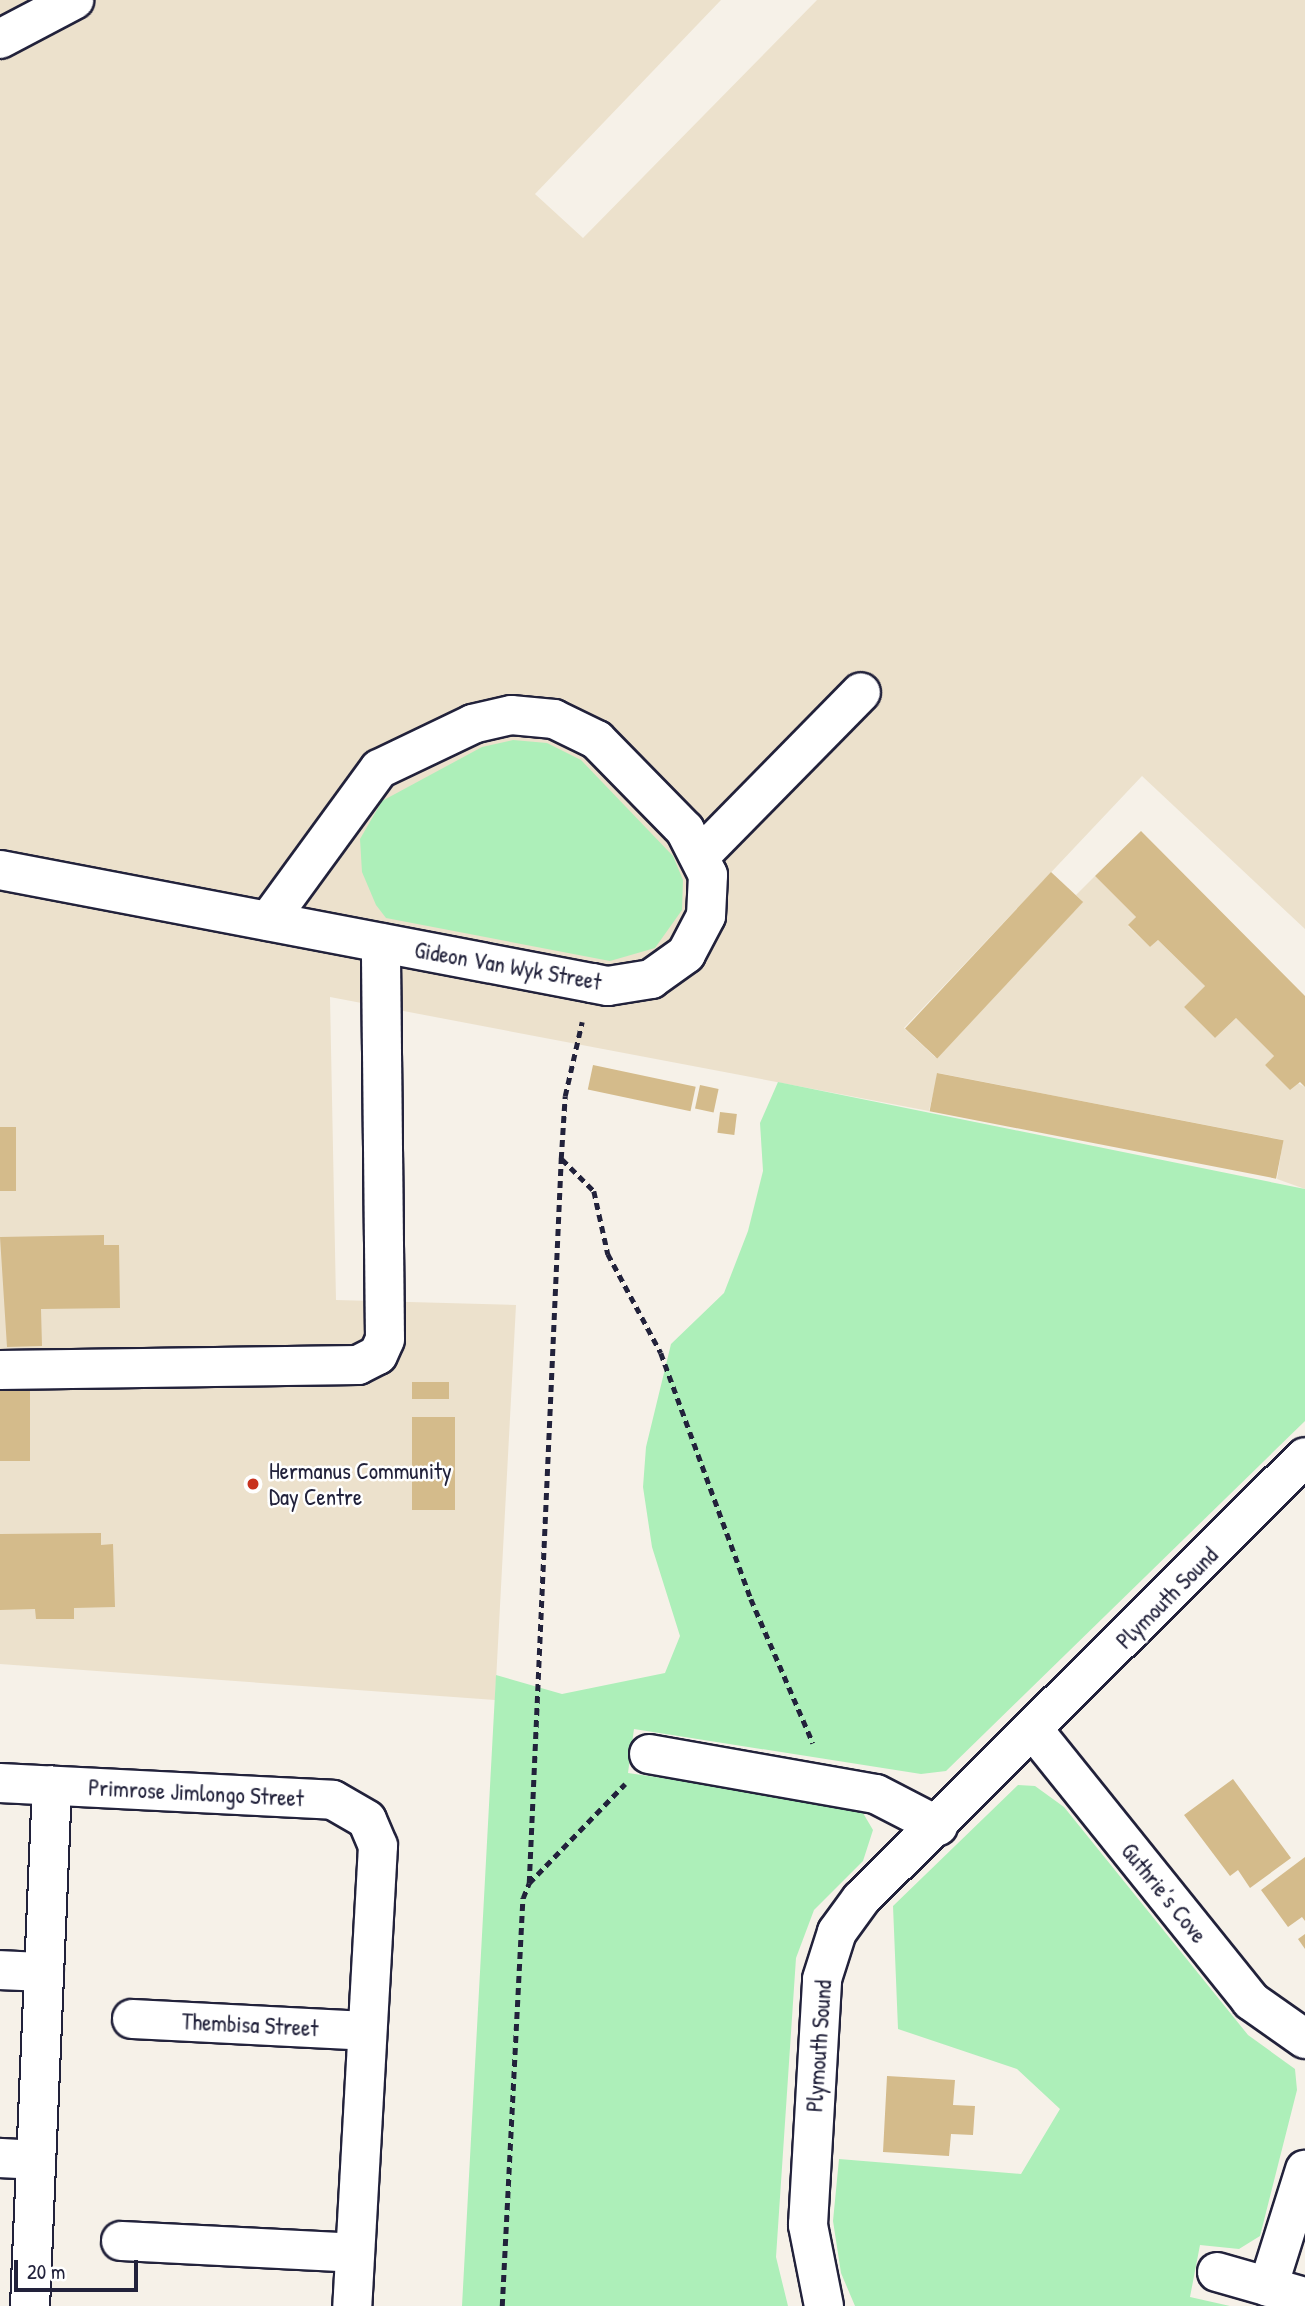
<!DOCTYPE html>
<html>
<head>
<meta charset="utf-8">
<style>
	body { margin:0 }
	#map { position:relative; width:1305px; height:2306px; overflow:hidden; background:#f6f1e8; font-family:"Patrick Hand",sans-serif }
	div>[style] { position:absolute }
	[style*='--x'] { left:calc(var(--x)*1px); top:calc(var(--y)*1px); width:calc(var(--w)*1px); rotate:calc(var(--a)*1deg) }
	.built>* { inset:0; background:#ece1cc }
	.green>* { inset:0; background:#adefb9 }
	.building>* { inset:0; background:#d4bb8b; transform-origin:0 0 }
	.path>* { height:4.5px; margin-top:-2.25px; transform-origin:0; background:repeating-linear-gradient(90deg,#22223b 0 7px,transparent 0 12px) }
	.roads { filter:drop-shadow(2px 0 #22223b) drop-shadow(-2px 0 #22223b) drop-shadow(0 2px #22223b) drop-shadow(0 -2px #22223b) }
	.minor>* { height:38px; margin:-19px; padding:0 19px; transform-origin:19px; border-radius:19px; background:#fff }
	.dots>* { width:19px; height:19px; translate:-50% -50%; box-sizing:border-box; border:4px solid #fff; border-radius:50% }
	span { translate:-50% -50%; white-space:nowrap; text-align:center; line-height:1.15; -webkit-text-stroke:5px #fff; paint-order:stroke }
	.street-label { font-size:23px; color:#22223b }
	.poi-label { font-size:23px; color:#22223b }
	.left { translate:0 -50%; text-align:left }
	.scale { position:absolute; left:14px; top:2260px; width:124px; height:32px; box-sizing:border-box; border:4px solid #22223b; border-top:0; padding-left:9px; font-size:21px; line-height:24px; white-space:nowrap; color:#22223b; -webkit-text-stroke:5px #fff; paint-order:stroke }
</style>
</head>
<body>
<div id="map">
	<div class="built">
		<i style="clip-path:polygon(0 0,721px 0,535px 194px,583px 238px,817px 0,1305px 0,1305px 929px,1142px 776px,904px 1028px,935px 1057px,1083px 902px,1076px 895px,1095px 876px,1136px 917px,1128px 926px,1150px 947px,1158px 940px,1205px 986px,1184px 1007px,1215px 1038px,1236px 1018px,1274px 1056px,1265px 1065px,1305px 1087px,1305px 1189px,1277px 1179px,1283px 1140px,938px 1073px,929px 1111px,330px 997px,336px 1300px,516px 1305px,495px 1700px,0 1664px)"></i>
	</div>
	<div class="green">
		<i style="clip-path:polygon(513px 740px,547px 743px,581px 760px,673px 856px,683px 880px,682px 910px,655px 948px,610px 961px,386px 918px,376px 905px,362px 872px,360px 839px,382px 801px,482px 747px)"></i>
		<i style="clip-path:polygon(778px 1082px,1305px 1189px,1305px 1421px,946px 1771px,921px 1774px,634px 1729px,628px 1773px,841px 1804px,863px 1813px,873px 1830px,863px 1861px,814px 1910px,796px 1958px,776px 2257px,788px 2306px,462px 2306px,496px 1675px,562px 1694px,665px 1673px,680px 1636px,652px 1547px,643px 1487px,646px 1447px,671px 1344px,724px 1293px,748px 1231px,763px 1171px,760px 1123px)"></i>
		<i style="clip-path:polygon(1018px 1785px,1035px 1786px,1064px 1807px,1248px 2035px,1295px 2069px,1297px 2090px,1260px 2236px,1239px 2249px,1200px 2245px,1190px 2297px,1230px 2306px,855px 2306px,841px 2273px,833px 2221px,839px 2159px,1021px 2174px,1060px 2109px,1017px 2069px,898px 2029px,893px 1906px)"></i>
	</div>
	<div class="building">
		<i style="clip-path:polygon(1141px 831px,1305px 996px,1305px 1087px,1300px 1082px,1290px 1090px,1265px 1065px,1274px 1056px,1236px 1018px,1215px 1038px,1184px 1007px,1205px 986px,1158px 940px,1150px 947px,1128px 925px,1136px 917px,1095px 876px)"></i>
		<i style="left:1051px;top:872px;width:44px;height:214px;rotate:43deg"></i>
		<i style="left:593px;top:1065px;width:105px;height:25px;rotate:12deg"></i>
		<i style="left:937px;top:1073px;width:353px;height:39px;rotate:11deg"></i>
		<i style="left:700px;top:1085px;width:19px;height:24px;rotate:12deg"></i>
		<i style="left:720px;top:1112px;width:17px;height:21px;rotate:7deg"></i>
		<i style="left:16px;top:1127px;width:64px;height:16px;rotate:90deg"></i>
		<i style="clip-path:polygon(104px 1235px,104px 1245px,119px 1245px,120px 1308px,41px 1309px,42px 1346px,7px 1347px,0 1237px)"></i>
		<i style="left:412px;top:1382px;width:37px;height:17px"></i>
		<i style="left:0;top:1384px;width:30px;height:77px"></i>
		<i style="left:412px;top:1417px;width:43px;height:93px"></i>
		<i style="clip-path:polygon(101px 1533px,101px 1545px,113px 1544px,115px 1607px,74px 1608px,74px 1619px,36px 1619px,35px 1609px,0 1610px,0 1534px)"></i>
		<i style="clip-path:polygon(1233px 1779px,1291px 1858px,1250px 1888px,1238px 1870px,1230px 1876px,1184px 1815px)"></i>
		<i style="clip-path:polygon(1305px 1857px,1305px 1921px,1302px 1917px,1288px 1927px,1261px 1890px)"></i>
		<i style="clip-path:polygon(1305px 1934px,1305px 1949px,1298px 1939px)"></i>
		<i style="clip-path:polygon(887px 2076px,955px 2080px,953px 2105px,975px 2106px,973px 2135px,951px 2134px,949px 2156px,883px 2152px)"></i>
	</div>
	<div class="path">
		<i style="--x:562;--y:1159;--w:45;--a:45"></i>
		<i style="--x:594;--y:1191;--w:65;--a:77.5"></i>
		<i style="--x:608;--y:1254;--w:112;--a:61.8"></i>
		<i style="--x:661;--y:1353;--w:262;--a:69.9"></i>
		<i style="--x:751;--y:1599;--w:157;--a:66.7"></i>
		<i style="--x:529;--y:1883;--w:725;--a:-87.47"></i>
		<i style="--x:561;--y:1159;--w:63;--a:-86.4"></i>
		<i style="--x:565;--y:1096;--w:76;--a:-77.1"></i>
		<i style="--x:502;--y:2306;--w:409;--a:-87.1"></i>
		<i style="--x:523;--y:1898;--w:16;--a:-68"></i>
		<i style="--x:529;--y:1883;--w:138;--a:-45.9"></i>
	</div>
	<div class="roads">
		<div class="minor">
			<i style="--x:0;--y:39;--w:84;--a:-27.8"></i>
			<i style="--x:701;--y:855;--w:228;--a:-45.5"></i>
			<i style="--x:0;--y:870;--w:603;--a:10.81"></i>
			<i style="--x:592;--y:983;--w:16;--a:11"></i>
			<i style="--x:608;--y:986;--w:44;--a:-9.2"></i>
			<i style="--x:651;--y:979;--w:43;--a:-35.5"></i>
			<i style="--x:686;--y:954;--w:43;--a:-62.2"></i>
			<i style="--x:706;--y:916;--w:41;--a:-87.2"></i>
			<i style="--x:708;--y:875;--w:51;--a:-117.1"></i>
			<i style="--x:685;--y:830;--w:126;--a:-134.4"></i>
			<i style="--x:597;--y:740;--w:48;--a:-154"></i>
			<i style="--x:554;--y:719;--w:43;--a:-174.7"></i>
			<i style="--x:511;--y:715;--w:39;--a:167"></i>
			<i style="--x:473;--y:724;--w:104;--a:154.4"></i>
			<i style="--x:379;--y:769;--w:188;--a:126.1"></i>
			<i style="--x:0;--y:1370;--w:358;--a:-0.8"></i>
			<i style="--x:358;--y:1365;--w:22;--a:-27"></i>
			<i style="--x:378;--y:1355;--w:17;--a:-66"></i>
			<i style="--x:385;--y:1339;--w:396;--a:-90.6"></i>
			<i style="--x:1035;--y:1732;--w:345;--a:51.2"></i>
			<i style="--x:1251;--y:2001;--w:66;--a:35.1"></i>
			<i style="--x:649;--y:1754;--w:230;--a:10"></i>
			<i style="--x:876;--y:1794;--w:70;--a:27.3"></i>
			<i style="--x:0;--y:1783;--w:333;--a:2.9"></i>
			<i style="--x:333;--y:1800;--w:39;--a:30"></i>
			<i style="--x:367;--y:1820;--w:28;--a:67"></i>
			<i style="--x:378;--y:1846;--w:461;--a:93.2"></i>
			<i style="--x:0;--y:1970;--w:44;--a:2.6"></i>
			<i style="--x:132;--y:2019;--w:235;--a:2.9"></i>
			<i style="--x:0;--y:2158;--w:36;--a:3"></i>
			<i style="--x:121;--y:2241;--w:234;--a:2.9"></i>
			<i style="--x:1217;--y:2272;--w:91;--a:15.9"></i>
			<i style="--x:1268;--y:2287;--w:123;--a:-72.5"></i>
			<i style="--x:30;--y:2306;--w:521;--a:-87.58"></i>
			<i style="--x:824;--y:2306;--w:83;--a:-101.2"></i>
			<i style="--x:808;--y:2225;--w:246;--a:-86.7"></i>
			<i style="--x:822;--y:1979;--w:49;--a:-72.3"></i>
			<i style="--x:837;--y:1932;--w:41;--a:-54"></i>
			<i style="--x:861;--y:1899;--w:626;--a:-44.87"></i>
		</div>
	</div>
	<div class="dots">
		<i style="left:253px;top:1484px;background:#c8321e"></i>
	</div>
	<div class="street-label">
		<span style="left:508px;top:966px;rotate:10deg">Gideon Van Wyk Street</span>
		<span style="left:1167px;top:1598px;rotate:-45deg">Plymouth Sound</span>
		<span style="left:196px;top:1793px;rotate:3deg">Primrose Jimlongo Street</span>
		<span style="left:1164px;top:1893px;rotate:51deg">Guthrie’s Cove</span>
		<span style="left:250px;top:2025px;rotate:3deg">Thembisa Street</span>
		<span style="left:819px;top:2046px;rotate:-86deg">Plymouth Sound</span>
	</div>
	<div class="poi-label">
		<span class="left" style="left:269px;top:1484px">Hermanus Community<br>Day Centre</span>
	</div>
	<div class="scale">20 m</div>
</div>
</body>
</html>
